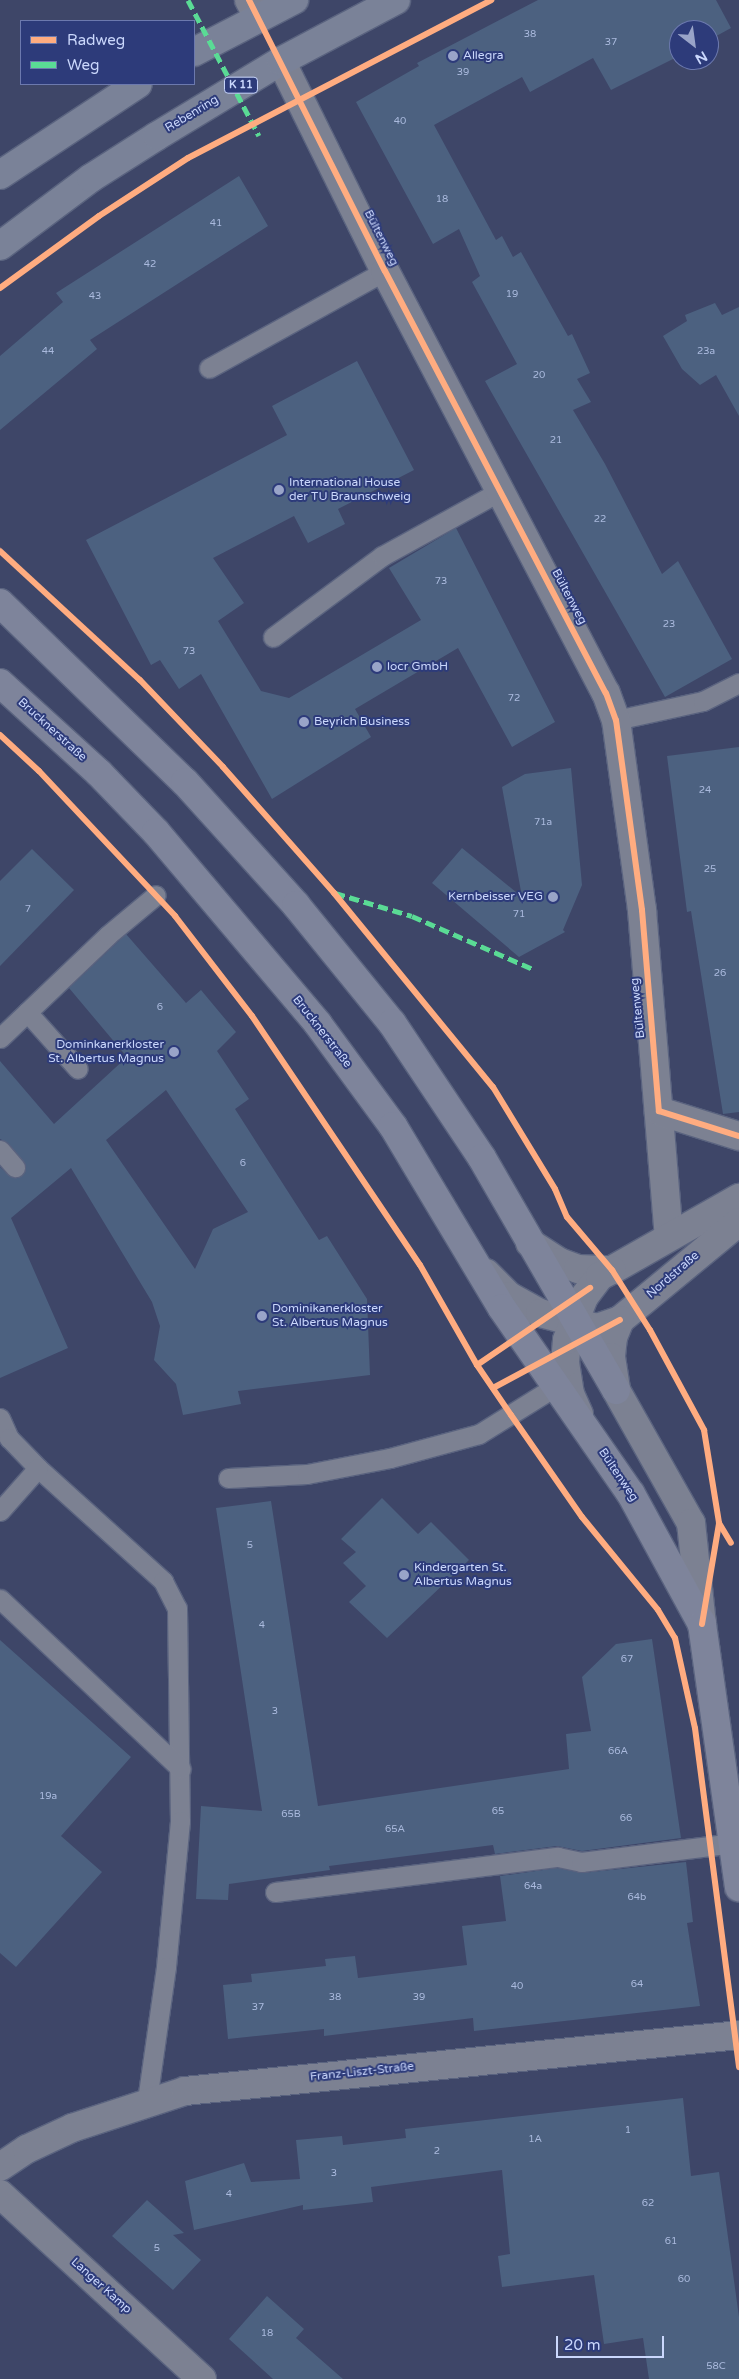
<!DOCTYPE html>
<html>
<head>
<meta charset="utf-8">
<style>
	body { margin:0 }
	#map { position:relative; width:739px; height:2379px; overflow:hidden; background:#3e4668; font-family:"Varela Round",sans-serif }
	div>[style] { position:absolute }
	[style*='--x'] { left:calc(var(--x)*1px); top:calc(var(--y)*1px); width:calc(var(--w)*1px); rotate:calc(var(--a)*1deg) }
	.building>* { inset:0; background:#4c6180 }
	.roads { filter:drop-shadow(1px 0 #5a637f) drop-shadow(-1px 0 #5a637f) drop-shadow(0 1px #5a637f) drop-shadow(0 -1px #5a637f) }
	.lane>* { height:19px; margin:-9.5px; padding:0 9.5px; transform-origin:9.5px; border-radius:9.5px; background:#7c8192 }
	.street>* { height:28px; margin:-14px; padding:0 14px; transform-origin:14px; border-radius:14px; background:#7c8192 }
	.secondary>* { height:28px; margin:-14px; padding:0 14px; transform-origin:14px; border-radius:14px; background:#7e849b }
	.primary>* { height:28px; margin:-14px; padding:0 14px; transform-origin:14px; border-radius:14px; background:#7a8298 }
	.quiet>* { height:5px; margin-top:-2.5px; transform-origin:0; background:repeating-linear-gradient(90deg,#5adb95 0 10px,transparent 0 15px) }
	.cycleway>* { height:6px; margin:-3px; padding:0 3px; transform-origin:3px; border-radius:3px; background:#ffac80 }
	.dots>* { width:14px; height:14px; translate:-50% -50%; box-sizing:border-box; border:2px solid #2d3b7a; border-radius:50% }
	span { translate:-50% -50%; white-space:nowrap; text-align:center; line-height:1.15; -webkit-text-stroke:4px #2d3b7a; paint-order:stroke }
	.number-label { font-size:10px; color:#aabadd }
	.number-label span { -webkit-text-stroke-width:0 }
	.shield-label span { padding:1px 4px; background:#2d3b7a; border:1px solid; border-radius:4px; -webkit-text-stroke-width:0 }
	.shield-label { font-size:11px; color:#cad7fc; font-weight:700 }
	.poi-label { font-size:12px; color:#cad7fc }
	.left { translate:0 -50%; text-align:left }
	.right { translate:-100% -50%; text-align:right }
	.street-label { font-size:12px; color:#cad7fc }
	.legend { position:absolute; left:20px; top:20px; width:175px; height:65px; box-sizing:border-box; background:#2d3b7a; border:1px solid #6c79ae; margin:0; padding:6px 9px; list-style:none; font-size:15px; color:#cad7fc }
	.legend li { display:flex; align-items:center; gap:10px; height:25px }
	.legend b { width:25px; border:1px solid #6c79ae }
	.north { position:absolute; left:669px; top:20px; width:50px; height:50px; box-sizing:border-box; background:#2d3b7a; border:1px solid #6c79ae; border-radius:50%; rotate:150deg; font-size:14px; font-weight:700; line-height:20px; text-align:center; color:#cad7fc }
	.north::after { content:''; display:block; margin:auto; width:18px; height:22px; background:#99a4c8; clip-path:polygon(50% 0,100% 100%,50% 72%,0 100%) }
	.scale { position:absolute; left:556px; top:2336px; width:108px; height:22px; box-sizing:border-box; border:2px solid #cad7fc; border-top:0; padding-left:6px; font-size:15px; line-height:18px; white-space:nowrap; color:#cad7fc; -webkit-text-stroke:4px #2d3b7a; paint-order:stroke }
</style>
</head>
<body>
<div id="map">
	<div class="building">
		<i style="clip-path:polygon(538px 0,716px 0,731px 28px,709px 40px,709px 30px,679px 30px,679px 56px,611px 90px,593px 58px,530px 92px,522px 77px,434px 125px,496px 240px,502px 236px,513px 257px,521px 252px,568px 336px,572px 334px,590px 373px,577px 379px,591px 402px,573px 410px,605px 464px,662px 574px,678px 561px,732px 659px,665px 697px,485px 381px,517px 364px,472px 282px,480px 276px,459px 229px,433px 244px,356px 102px,419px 66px,417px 63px)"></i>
		<i style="clip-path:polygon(239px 176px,268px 226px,90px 340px,97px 349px,0 430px,0 356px,63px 302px,56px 293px)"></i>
		<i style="clip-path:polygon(715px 303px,722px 315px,739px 307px,739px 416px,716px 375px,700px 385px,682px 369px,663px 336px,687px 321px,685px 315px)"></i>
		<i style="clip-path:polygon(357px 361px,414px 470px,338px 509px,345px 524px,308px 543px,294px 516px,213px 558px,244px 603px,218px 621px,261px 691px,289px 698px,421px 620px,389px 568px,456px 528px,555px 722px,512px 747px,458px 648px,355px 709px,371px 737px,272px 799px,201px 674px,179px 689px,160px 660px,151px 665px,86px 540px,287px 435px,272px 406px)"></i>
		<i style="clip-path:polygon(739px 747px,739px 1112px,723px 1114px,691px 911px,687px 912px,667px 756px)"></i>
		<i style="clip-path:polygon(571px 768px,582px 885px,563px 930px,565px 932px,519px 957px,432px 883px,462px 848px,522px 897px,502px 787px,525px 774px)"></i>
		<i style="clip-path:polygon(32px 849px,74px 890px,0 966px,0 881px)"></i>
		<i style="clip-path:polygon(evenodd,126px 934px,186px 1003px,201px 990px,236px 1032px,217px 1051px,249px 1099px,235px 1109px,319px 1240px,327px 1236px,367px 1299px,370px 1375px,238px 1391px,241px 1404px,183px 1415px,176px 1384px,154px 1360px,160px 1326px,152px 1302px,71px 1168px,11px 1218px,68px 1348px,0 1378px,0 1167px,11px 1177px,17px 1178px,23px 1175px,26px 1165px,8px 1143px,0 1139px,0 1061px,54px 1124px,127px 1057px,69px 988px,126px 934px,166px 1090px,248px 1212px,213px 1229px,195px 1269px,106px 1140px,166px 1090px)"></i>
		<i style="clip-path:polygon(382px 1498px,418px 1534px,431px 1522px,469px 1560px,387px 1638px,349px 1602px,366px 1586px,343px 1563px,356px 1552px,341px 1539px)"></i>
		<i style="clip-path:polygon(271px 1501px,318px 1806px,569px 1769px,566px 1734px,591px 1731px,582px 1677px,616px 1644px,652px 1639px,681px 1838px,582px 1851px,557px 1846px,495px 1854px,493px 1845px,329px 1866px,330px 1870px,229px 1884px,228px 1900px,196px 1899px,201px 1806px,262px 1811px,216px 1508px)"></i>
		<i style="clip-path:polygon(0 1640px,131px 1757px,61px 1836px,102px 1872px,16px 1967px,0 1953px)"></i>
		<i style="clip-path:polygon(686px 1862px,693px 1922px,687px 1923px,700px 2006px,474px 2031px,473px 2018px,324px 2036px,324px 2029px,228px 2039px,223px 1985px,252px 1982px,251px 1974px,326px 1966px,325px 1959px,355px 1956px,358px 1978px,467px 1965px,462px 1926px,506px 1921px,500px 1876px,557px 1868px,582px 1873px)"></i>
		<i style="clip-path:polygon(683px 2098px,691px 2176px,719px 2172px,739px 2317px,739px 2379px,649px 2379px,643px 2338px,604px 2344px,594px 2275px,502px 2287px,498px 2256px,510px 2254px,502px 2170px,371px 2187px,373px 2202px,303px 2210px,303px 2205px,194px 2230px,185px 2181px,244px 2163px,251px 2182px,300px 2179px,296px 2140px,342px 2136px,343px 2145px,406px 2138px,405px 2129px)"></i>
		<i style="clip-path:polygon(147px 2200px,184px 2233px,173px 2235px,201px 2260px,173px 2290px,112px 2236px)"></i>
		<i style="clip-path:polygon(267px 2296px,304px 2329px,296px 2338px,343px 2379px,273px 2379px,229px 2339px)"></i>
	</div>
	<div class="roads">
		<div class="lane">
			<i style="--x:209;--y:368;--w:201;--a:-28.9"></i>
			<i style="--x:273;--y:637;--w:136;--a:-36.6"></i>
			<i style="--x:382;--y:556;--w:135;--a:-28.8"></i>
			<i style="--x:616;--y:720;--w:89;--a:-12.3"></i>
			<i style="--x:703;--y:701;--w:40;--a:-26.6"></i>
			<i style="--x:27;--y:1012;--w:76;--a:48.2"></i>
			<i style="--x:0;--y:1038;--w:149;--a:-43.6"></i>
			<i style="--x:108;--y:935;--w:62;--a:-39.8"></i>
			<i style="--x:0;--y:1150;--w:23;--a:49"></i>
			<i style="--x:0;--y:1418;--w:22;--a:66"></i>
			<i style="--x:9;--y:1438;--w:42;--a:46"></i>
			<i style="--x:38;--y:1468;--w:169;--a:42.1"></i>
			<i style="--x:163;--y:1581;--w:30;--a:63"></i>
			<i style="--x:177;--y:1608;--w:213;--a:89.2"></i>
			<i style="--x:180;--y:1821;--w:147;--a:95.5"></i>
			<i style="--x:166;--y:1967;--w:135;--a:98.1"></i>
			<i style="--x:228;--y:1478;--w:79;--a:-2.9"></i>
			<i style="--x:307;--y:1474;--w:85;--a:-10.9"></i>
			<i style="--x:390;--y:1458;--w:92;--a:-15.1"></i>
			<i style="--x:479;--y:1434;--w:91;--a:-31.9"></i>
			<i style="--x:0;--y:1511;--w:57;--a:-48.5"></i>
			<i style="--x:0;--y:1599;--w:248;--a:43.2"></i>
			<i style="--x:275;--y:1892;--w:285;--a:-7.1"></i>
			<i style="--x:558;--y:1857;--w:24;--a:12"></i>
			<i style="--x:581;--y:1862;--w:154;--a:-7.1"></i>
		</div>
		<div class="street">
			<i style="--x:249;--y:0;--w:19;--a:62"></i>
			<i style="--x:281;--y:61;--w:234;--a:63.7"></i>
			<i style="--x:385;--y:271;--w:476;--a:62.4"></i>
			<i style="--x:606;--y:693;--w:29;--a:70"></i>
			<i style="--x:616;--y:720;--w:192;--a:82.2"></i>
			<i style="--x:642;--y:910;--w:326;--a:85.3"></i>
			<i style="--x:659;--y:1111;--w:84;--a:17.4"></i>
			<i style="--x:530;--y:1243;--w:35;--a:33"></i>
			<i style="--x:559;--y:1262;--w:20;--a:20"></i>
			<i style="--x:578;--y:1269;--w:34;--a:2"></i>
			<i style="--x:612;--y:1270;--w:146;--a:-29.6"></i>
			<i style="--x:486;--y:1273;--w:33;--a:45"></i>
			<i style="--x:509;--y:1296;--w:35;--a:29"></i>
			<i style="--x:540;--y:1313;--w:59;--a:14.7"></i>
			<i style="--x:597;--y:1328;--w:24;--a:-19"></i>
			<i style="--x:620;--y:1320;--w:154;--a:-39.5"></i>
			<i style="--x:620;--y:1320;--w:18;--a:112"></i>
			<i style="--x:613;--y:1337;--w:20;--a:96"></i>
			<i style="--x:611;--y:1357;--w:33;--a:81"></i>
			<i style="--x:616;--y:1390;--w:153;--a:60.6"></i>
			<i style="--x:691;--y:1523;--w:102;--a:83.8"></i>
			<i style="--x:579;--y:1414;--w:22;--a:-114"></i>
			<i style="--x:570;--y:1394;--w:31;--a:-99"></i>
			<i style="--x:565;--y:1363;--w:23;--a:-85"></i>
			<i style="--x:567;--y:1340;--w:46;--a:-68.4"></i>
			<i style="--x:584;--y:1297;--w:26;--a:-53"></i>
			<i style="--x:600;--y:1276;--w:13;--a:-27"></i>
			<i style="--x:0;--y:2167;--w:32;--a:-34"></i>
			<i style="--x:27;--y:2149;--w:50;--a:-25"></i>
			<i style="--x:72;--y:2128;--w:119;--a:-18.1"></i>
			<i style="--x:185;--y:2091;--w:557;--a:-5.77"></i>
			<i style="--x:0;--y:2194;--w:274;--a:42.5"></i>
		</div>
		<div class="secondary">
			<i style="--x:0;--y:603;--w:257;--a:44.1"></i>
			<i style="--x:185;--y:782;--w:166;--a:47.9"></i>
			<i style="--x:296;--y:905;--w:152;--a:50.9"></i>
			<i style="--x:392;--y:1023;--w:162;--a:56.3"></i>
			<i style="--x:482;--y:1158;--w:268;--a:60"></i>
			<i style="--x:0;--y:683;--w:134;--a:42.3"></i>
			<i style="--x:99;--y:773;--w:82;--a:46"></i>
			<i style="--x:156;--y:832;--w:251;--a:49.8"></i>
			<i style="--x:318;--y:1024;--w:127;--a:53.7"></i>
			<i style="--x:393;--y:1126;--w:212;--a:59.1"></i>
			<i style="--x:502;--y:1308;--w:226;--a:55.3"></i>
			<i style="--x:631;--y:1494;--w:148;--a:61.4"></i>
			<i style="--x:702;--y:1624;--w:266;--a:82"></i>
		</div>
		<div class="primary">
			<i style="--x:194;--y:52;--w:113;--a:-27.5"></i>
			<i style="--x:0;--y:175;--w:165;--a:-33.4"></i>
			<i style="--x:0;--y:246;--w:114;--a:-36.8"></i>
			<i style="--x:91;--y:178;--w:78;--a:-32.5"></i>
			<i style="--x:157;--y:136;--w:145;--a:-31.2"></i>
			<i style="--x:281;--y:61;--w:130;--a:-27.9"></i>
		</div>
	</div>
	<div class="quiet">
		<i style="--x:188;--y:0;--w:153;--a:62.4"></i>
		<i style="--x:335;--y:893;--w:80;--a:16.6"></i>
		<i style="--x:412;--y:916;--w:132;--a:23.7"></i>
	</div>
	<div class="cycleway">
		<i style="--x:249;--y:0;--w:303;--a:63.4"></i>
		<i style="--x:385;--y:271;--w:476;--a:62.4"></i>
		<i style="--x:606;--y:693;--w:29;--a:70"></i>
		<i style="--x:616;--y:720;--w:192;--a:82.2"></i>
		<i style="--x:642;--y:910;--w:202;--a:85.2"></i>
		<i style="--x:659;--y:1111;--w:84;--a:17.4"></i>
		<i style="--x:0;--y:288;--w:122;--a:-36"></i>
		<i style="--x:99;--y:216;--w:106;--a:-33.1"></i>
		<i style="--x:188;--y:158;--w:342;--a:-27.5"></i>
		<i style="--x:0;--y:551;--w:190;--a:42.7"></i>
		<i style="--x:140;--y:680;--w:120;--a:46.3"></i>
		<i style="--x:223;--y:767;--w:168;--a:48.6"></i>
		<i style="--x:334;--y:893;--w:251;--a:50.7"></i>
		<i style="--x:493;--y:1087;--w:119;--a:58.7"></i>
		<i style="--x:555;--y:1189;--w:30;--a:67"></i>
		<i style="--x:567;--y:1217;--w:70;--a:49.7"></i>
		<i style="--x:612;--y:1270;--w:71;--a:57.7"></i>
		<i style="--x:650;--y:1330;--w:114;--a:61.6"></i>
		<i style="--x:704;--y:1430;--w:94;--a:80.8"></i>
		<i style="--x:719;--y:1523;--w:23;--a:59"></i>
		<i style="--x:0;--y:735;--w:53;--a:42.7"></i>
		<i style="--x:39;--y:771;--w:199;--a:46.8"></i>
		<i style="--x:175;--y:916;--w:126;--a:52.4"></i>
		<i style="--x:252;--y:1016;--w:300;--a:56"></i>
		<i style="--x:420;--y:1265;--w:115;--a:60.3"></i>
		<i style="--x:477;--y:1365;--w:60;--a:55.8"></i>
		<i style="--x:511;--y:1415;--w:124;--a:55.2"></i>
		<i style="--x:582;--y:1517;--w:120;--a:50.7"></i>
		<i style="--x:658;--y:1610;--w:33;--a:59"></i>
		<i style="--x:675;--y:1638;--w:92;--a:77.5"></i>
		<i style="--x:695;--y:1728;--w:342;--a:82.6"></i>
		<i style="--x:477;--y:1365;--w:137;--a:-34.3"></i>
		<i style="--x:493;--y:1388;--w:144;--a:-28.2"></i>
		<i style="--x:702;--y:1624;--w:102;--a:-80.4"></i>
	</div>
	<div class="dots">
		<i style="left:453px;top:56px;background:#99a4c8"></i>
		<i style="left:279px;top:490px;background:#99a4c8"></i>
		<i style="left:377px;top:667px;background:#99a4c8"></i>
		<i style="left:304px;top:722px;background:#99a4c8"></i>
		<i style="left:553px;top:897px;background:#99a4c8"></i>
		<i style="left:174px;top:1052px;background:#99a4c8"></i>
		<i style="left:262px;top:1316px;background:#99a4c8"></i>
		<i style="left:404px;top:1575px;background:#99a4c8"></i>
	</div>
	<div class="number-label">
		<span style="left:530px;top:35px">38</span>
		<span style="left:611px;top:43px">37</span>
		<span style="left:463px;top:73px">39</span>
		<span style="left:400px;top:122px">40</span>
		<span style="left:442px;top:200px">18</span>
		<span style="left:216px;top:224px">41</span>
		<span style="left:150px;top:265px">42</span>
		<span style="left:512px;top:295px">19</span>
		<span style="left:95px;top:297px">43</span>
		<span style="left:48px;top:352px">44</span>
		<span style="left:706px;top:352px">23a</span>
		<span style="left:539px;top:376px">20</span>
		<span style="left:556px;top:441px">21</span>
		<span style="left:600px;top:520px">22</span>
		<span style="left:441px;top:582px">73</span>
		<span style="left:669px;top:625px">23</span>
		<span style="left:189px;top:652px">73</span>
		<span style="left:514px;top:699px">72</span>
		<span style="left:705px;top:791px">24</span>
		<span style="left:543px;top:823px">71a</span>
		<span style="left:710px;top:870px">25</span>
		<span style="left:28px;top:910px">7</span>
		<span style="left:519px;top:915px">71</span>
		<span style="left:720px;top:974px">26</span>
		<span style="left:160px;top:1008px">6</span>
		<span style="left:243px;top:1164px">6</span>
		<span style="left:250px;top:1546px">5</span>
		<span style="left:262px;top:1626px">4</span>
		<span style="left:627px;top:1660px">67</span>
		<span style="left:275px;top:1712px">3</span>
		<span style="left:618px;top:1752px">66A</span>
		<span style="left:48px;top:1797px">19a</span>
		<span style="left:498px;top:1812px">65</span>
		<span style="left:291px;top:1815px">65B</span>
		<span style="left:626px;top:1819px">66</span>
		<span style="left:395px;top:1830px">65A</span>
		<span style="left:533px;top:1887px">64a</span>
		<span style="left:637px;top:1898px">64b</span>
		<span style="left:637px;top:1985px">64</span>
		<span style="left:517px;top:1987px">40</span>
		<span style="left:335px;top:1998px">38</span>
		<span style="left:419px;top:1998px">39</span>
		<span style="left:258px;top:2008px">37</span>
		<span style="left:628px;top:2131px">1</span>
		<span style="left:535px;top:2140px">1A</span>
		<span style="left:437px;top:2152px">2</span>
		<span style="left:334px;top:2174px">3</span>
		<span style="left:229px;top:2195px">4</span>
		<span style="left:648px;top:2204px">62</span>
		<span style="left:671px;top:2242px">61</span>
		<span style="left:157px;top:2249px">5</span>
		<span style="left:684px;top:2280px">60</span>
		<span style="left:267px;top:2334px">18</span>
		<span style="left:716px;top:2367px">58C</span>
	</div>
	<div class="shield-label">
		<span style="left:241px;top:85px">K 11</span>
	</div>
	<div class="poi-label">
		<span class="left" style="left:463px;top:56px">Allegra</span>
		<span class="left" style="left:289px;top:490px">International House<br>der TU Braunschweig</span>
		<span class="left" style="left:387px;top:667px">locr GmbH</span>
		<span class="left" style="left:314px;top:722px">Beyrich Business</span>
		<span class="right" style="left:543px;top:897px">Kernbeisser VEG</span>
		<span class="right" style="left:164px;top:1052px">Dominkanerkloster<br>St. Albertus Magnus</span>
		<span class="left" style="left:272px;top:1316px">Dominikanerkloster<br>St. Albertus Magnus</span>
		<span class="left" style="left:414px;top:1575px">Kindergarten St.<br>Albertus Magnus</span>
	</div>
	<div class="street-label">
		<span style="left:192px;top:114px;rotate:-31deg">Rebenring</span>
		<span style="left:381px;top:238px;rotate:63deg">Bültenweg</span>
		<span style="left:569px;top:597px;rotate:62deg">Bültenweg</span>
		<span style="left:52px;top:730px;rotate:42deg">Brucknerstraße</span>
		<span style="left:638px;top:1008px;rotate:-96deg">Bültenweg</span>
		<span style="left:322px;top:1032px;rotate:52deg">Brucknerstraße</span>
		<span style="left:673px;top:1275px;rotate:-41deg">Nordstraße</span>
		<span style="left:618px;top:1475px;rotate:56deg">Bültenweg</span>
		<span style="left:362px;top:2072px;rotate:-6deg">Franz-Liszt-Straße</span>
		<span style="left:101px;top:2286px;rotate:42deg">Langer Kamp</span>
	</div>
	<ul class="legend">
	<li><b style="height:6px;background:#ffac80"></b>Radweg</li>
	<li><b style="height:6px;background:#5adb95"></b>Weg</li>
	</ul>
	<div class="north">N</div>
	<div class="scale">20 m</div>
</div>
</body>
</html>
